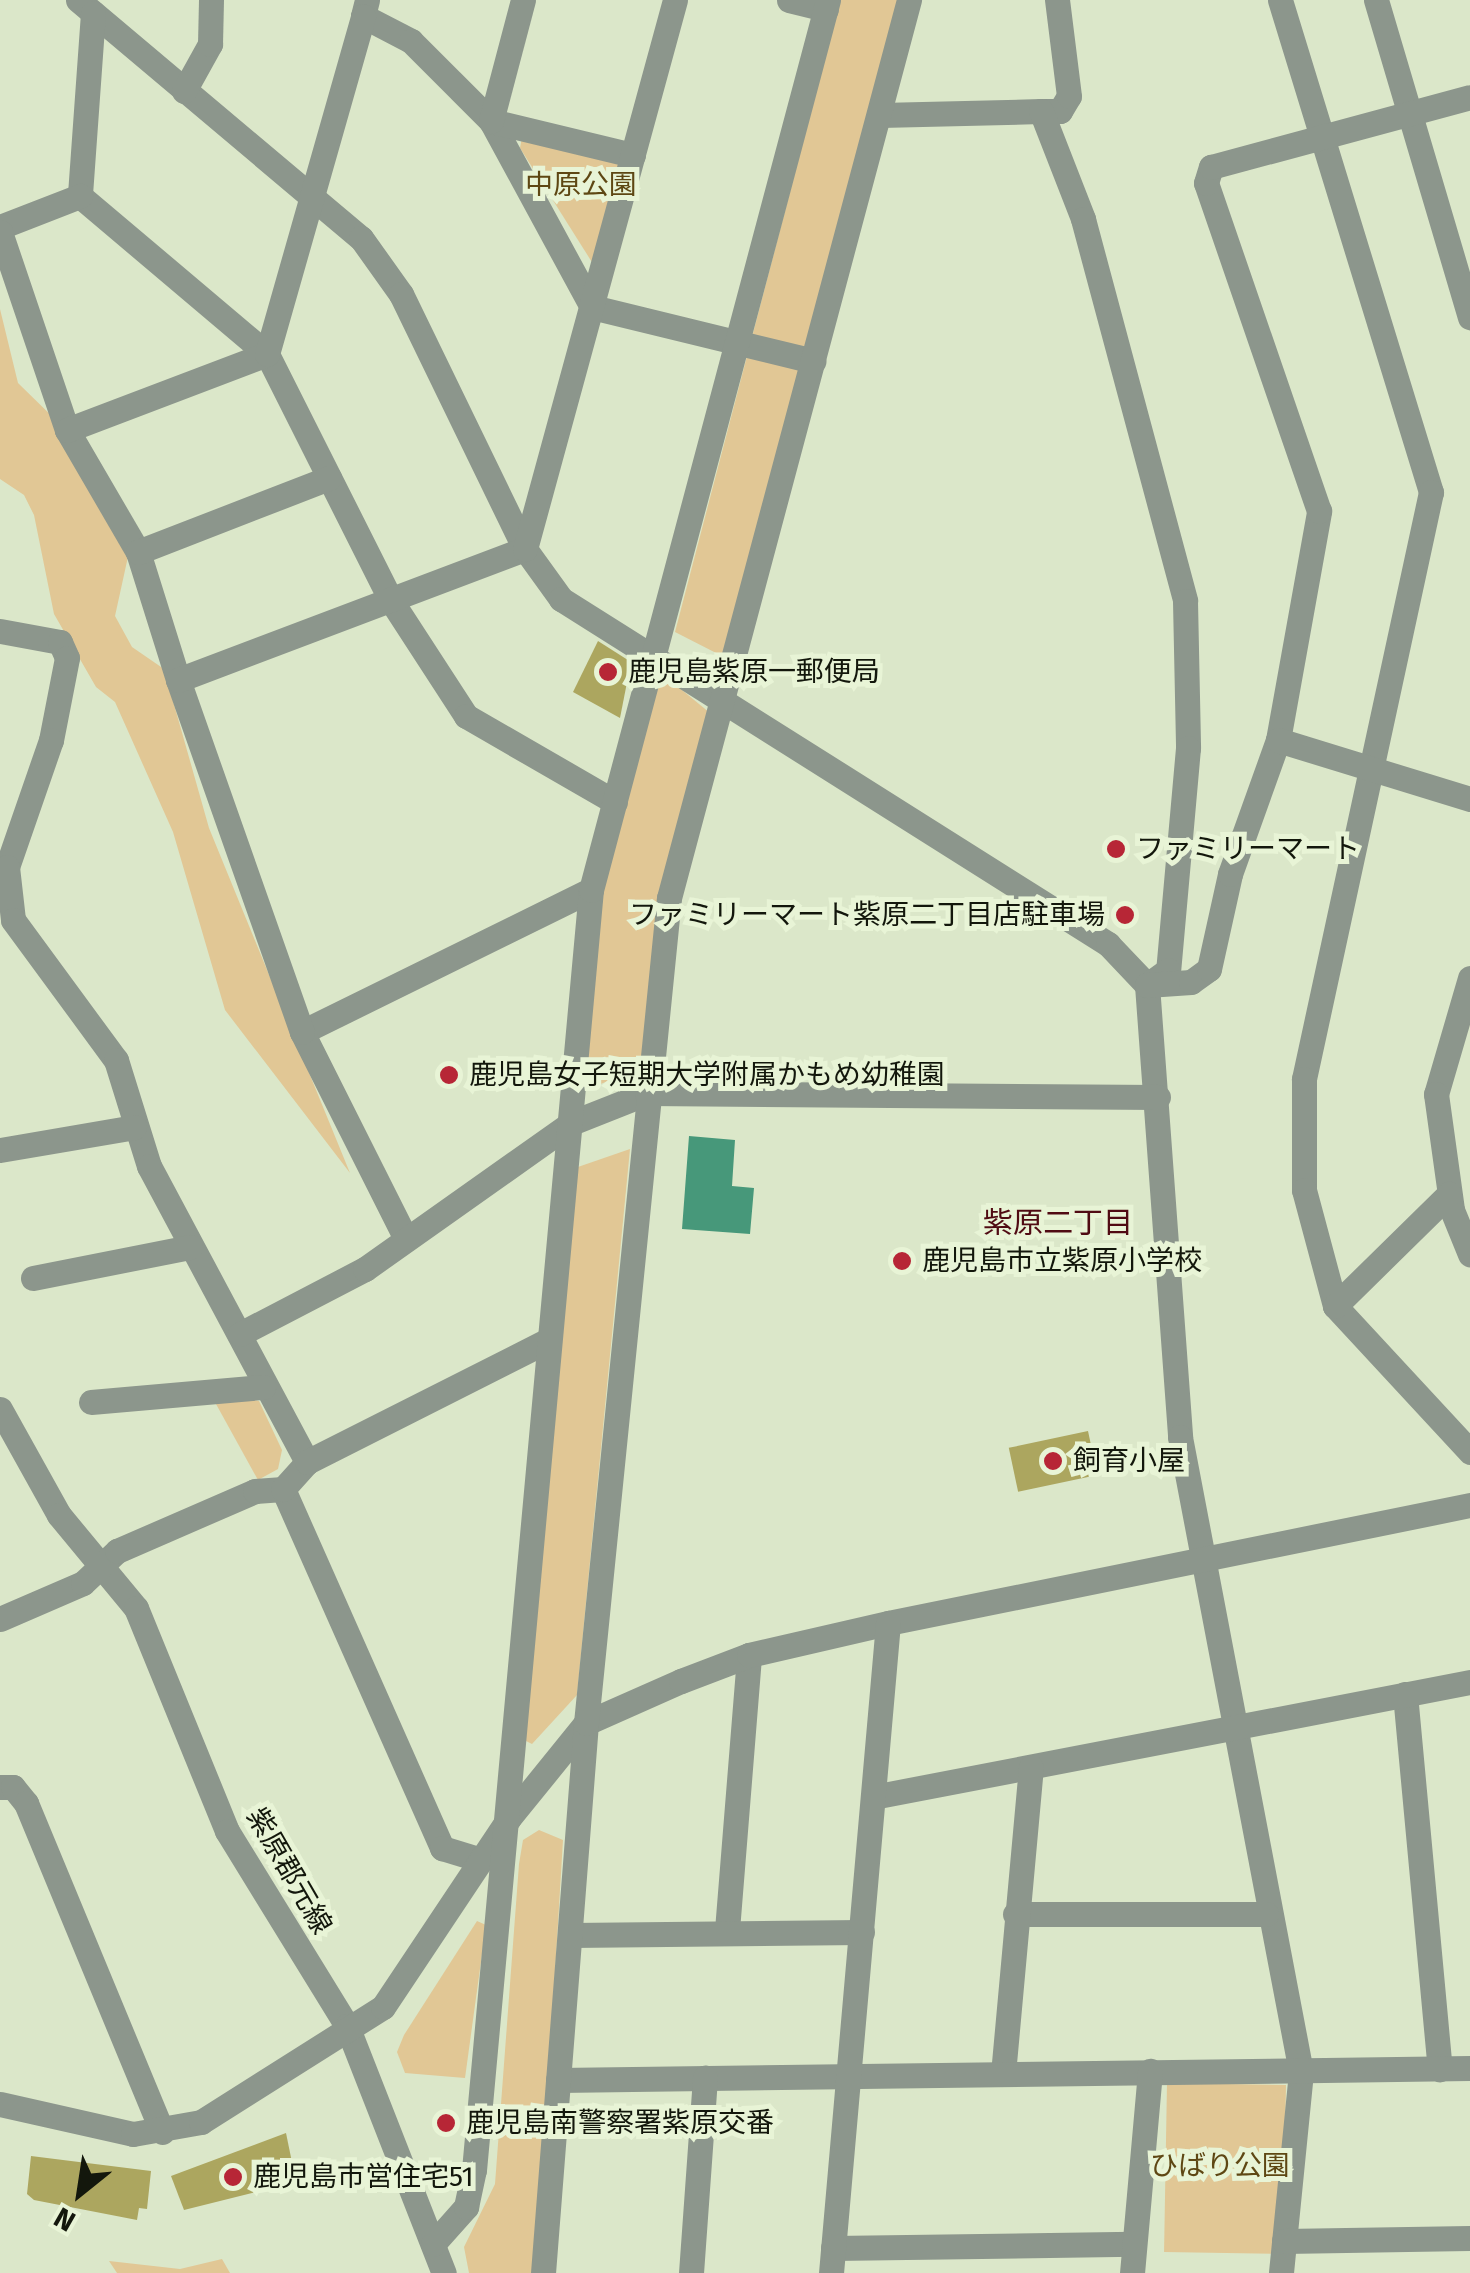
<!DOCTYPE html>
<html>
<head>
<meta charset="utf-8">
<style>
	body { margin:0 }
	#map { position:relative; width:1470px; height:2273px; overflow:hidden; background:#dbe7c9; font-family:"Fira Sans","Noto Sans JP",sans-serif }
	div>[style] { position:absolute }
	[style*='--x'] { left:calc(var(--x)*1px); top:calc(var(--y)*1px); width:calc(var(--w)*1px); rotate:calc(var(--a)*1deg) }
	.green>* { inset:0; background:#e1c795; transform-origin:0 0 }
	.water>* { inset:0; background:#47987a }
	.building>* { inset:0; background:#aca65f; transform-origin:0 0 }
	.minor>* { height:25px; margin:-12.5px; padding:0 12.5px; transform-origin:12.5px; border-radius:12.5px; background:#8c968c }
	.dots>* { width:28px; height:28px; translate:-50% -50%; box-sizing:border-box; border:5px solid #e8f4d6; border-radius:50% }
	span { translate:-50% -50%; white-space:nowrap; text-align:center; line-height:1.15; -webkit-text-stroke:10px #e8f4d6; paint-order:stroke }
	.park-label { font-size:28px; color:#5e4713 }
	.poi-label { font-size:28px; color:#13170c }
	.left { translate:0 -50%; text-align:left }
	.right { translate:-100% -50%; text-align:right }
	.street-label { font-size:28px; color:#13170c }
	.neighbourhood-label { font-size:30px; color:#500b13 }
	.north { position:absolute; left:30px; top:2143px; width:100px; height:100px; -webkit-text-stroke:8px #e8f4d6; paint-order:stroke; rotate:210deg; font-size:28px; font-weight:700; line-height:40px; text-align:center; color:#13170c }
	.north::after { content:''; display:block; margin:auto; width:35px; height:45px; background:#13170c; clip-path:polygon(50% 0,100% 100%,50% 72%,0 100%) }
</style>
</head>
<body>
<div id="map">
	<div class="green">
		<i style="clip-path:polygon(840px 0,901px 0,722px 656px,675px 632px)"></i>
		<i style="clip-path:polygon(522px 137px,611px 157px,620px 167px,595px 267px,520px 148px)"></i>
		<i style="clip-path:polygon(0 309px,18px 383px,64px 428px,131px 543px,115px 616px,132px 647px,164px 669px,209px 828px,350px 1173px,225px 1010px,173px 832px,115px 702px,96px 687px,54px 614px,34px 515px,24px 495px,0 479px)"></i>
		<i style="clip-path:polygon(671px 681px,710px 713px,640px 1068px,581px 1092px,599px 907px,656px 689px)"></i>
		<i style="clip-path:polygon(630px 1149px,577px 1695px,532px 1744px,524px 1740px,575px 1168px)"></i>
		<i style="clip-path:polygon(245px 1398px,259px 1401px,282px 1450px,278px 1469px,258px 1480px,216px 1404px)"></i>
		<i style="clip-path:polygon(539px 1830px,563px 1840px,537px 2273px,469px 2273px,464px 2247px,495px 2184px,519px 1864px,523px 1840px)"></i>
		<i style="clip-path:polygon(477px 1921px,486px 1925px,465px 2078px,405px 2073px,397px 2052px,404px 2035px)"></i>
		<i style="left:1167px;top:2083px;width:119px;height:169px;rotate:1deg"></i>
		<i style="clip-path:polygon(222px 2259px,230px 2273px,117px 2273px,109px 2261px,180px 2269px)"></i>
	</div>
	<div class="water">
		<i style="clip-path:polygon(689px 1136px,735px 1140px,732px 1186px,754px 1188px,750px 1234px,682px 1229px)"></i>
	</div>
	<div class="building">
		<i style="clip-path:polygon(598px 641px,631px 662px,620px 718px,573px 692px)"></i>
		<i style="left:1088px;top:1431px;width:45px;height:81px;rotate:78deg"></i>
		<i style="clip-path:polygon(286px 2133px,296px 2182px,184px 2210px,171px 2176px)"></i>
		<i style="clip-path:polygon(31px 2156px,151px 2171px,147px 2209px,139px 2208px,137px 2220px,34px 2200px,27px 2194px)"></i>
	</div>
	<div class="minor">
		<i style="--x:78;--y:0;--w:370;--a:40.1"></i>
		<i style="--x:361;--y:238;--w:69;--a:54.5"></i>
		<i style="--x:401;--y:294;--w:284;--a:64.1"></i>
		<i style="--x:525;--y:549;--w:62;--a:54.2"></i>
		<i style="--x:561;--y:599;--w:647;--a:32.24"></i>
		<i style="--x:1108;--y:944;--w:57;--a:46.4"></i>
		<i style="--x:1147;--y:985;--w:453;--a:85.8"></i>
		<i style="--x:1180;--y:1437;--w:646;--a:79.21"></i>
		<i style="--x:1301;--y:2072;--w:202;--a:95.7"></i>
		<i style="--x:367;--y:0;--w:16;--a:104"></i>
		<i style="--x:363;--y:16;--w:54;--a:27.5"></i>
		<i style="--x:411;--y:41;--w:113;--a:45"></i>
		<i style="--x:491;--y:121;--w:212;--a:61.5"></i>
		<i style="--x:592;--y:307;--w:228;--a:13.7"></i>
		<i style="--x:789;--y:0;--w:38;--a:14"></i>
		<i style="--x:1280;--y:0;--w:515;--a:72.94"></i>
		<i style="--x:1431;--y:492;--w:601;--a:102.21"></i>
		<i style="--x:1304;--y:1079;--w:111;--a:90"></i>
		<i style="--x:1304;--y:1190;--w:120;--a:75"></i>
		<i style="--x:1335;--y:1306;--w:199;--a:47.2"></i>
		<i style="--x:1376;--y:0;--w:331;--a:73.5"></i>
		<i style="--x:93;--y:13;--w:183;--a:94.1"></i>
		<i style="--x:80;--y:196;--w:245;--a:40.2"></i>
		<i style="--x:267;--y:354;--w:278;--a:63.3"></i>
		<i style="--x:392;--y:602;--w:136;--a:57"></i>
		<i style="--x:466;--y:716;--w:172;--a:30"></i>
		<i style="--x:184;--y:91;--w:54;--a:-61"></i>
		<i style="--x:210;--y:44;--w:44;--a:-88.7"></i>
		<i style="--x:1041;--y:111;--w:19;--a:0"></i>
		<i style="--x:1060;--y:111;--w:17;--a:-59"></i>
		<i style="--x:1069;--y:96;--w:97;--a:-97.1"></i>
		<i style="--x:880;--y:115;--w:161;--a:-1.4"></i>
		<i style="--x:1041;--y:111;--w:116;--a:68.7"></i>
		<i style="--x:1083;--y:219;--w:395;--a:75"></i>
		<i style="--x:1185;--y:601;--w:147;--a:88.8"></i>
		<i style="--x:1188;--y:748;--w:223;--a:95.1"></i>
		<i style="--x:1168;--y:970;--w:26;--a:144"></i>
		<i style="--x:491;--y:121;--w:146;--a:13.5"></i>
		<i style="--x:491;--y:121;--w:125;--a:-75.2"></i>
		<i style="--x:0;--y:227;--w:86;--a:-21.2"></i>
		<i style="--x:0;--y:232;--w:209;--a:71.3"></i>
		<i style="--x:67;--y:430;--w:141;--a:59.8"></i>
		<i style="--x:138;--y:552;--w:134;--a:72.6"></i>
		<i style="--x:67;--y:430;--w:214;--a:-20.8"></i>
		<i style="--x:267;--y:354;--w:351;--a:-74.1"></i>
		<i style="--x:138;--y:552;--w:205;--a:-21.2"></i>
		<i style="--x:0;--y:631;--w:61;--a:10.4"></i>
		<i style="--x:60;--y:642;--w:17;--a:66"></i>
		<i style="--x:67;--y:658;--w:84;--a:101"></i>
		<i style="--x:51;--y:740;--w:134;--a:109.1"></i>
		<i style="--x:7;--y:867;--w:53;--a:83.5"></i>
		<i style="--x:13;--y:920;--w:174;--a:53.7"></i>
		<i style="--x:116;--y:1060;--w:111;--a:72.7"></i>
		<i style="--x:149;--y:1166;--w:336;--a:61.9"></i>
		<i style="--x:1278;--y:740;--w:233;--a:-79.8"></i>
		<i style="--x:1319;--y:511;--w:347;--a:-109"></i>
		<i style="--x:1206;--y:183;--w:17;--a:-73"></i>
		<i style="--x:1211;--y:167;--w:268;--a:-15.1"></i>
		<i style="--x:1470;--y:978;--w:121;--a:106.3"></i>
		<i style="--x:1436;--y:1094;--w:117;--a:82.1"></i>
		<i style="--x:1452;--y:1210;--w:48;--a:67.8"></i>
		<i style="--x:1147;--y:985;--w:44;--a:-3.9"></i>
		<i style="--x:1191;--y:982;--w:22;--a:-36"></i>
		<i style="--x:1209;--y:969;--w:97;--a:-77.5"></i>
		<i style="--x:1230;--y:874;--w:142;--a:-70.3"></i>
		<i style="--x:1278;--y:740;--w:201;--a:17.1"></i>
		<i style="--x:302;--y:1032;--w:322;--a:-26.2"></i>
		<i style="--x:0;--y:1150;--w:136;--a:-9.7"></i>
		<i style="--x:406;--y:1239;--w:232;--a:-116.7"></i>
		<i style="--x:302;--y:1032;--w:373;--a:-109.4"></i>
		<i style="--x:178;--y:680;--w:371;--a:-20.7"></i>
		<i style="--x:525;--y:549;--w:569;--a:-74.72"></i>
		<i style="--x:33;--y:1278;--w:160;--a:-11.2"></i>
		<i style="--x:1335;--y:1306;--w:160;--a:-44.5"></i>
		<i style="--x:240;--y:1334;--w:141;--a:-27.5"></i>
		<i style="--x:365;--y:1269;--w:252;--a:-35.3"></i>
		<i style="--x:571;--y:1123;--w:82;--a:-21.5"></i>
		<i style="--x:647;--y:1093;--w:511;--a:0.45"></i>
		<i style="--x:91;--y:1402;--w:173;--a:-5"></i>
		<i style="--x:0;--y:1409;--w:121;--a:60.9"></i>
		<i style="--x:59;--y:1515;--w:121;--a:50.4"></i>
		<i style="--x:136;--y:1608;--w:241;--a:67.8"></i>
		<i style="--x:227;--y:1831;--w:229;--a:58.4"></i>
		<i style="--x:347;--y:2026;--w:265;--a:68.6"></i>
		<i style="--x:283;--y:1489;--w:393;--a:66.1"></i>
		<i style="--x:442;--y:1848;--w:41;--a:17.1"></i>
		<i style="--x:0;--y:1619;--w:90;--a:-23.4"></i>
		<i style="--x:83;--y:1583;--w:47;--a:-43.3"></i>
		<i style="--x:117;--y:1551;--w:150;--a:-23.5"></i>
		<i style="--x:255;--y:1491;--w:28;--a:-4"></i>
		<i style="--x:283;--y:1489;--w:36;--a:-48"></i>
		<i style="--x:307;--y:1462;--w:270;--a:-26.8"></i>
		<i style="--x:1405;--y:1694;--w:377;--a:84.7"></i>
		<i style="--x:0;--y:1787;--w:13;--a:0"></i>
		<i style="--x:13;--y:1787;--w:21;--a:51"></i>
		<i style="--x:26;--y:1803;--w:356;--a:67.5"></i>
		<i style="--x:873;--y:1797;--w:608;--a:-10.9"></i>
		<i style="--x:1015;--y:1914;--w:251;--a:0"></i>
		<i style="--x:727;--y:1930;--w:276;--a:-85.4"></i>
		<i style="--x:570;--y:1935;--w:292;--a:-0.6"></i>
		<i style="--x:1003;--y:2074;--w:308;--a:-84.8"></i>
		<i style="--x:558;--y:2080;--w:912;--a:-0.75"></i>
		<i style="--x:0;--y:2104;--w:136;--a:12.7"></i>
		<i style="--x:133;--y:2134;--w:69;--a:-10"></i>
		<i style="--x:201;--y:2122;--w:215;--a:-32.3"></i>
		<i style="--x:383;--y:2007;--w:227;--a:-56.3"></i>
		<i style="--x:509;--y:1818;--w:122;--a:-51"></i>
		<i style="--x:586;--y:1723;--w:104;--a:-23.9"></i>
		<i style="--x:681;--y:1681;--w:73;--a:-20.9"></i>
		<i style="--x:749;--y:1655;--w:143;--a:-13"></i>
		<i style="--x:888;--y:1623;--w:594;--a:-11.46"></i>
		<i style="--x:1284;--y:2241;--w:186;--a:-0.9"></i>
		<i style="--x:433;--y:2244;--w:50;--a:-48.3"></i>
		<i style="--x:466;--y:2207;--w:38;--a:-78"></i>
		<i style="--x:474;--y:2170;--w:1285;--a:-84.78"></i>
		<i style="--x:591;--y:890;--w:921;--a:-75.09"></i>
		<i style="--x:833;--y:2248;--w:301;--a:-0.8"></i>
		<i style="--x:543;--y:2273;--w:552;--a:-85.53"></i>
		<i style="--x:586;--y:1723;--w:829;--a:-84.26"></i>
		<i style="--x:669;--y:898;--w:930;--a:-75.04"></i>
		<i style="--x:691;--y:2273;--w:196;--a:-85.9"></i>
		<i style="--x:831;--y:2273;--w:652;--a:-84.99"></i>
		<i style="--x:1132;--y:2273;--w:203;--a:-84.9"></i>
	</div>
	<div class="dots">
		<i style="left:608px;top:672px;background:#b72636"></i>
		<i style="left:1116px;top:849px;background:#b72636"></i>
		<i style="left:1125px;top:915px;background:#b72636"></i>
		<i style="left:449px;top:1075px;background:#b72636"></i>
		<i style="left:902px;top:1261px;background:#b72636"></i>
		<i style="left:1053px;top:1461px;background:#b72636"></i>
		<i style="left:446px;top:2123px;background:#b72636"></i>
		<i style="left:233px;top:2177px;background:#b72636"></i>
	</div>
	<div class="park-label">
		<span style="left:581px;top:185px">中原公園</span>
		<span style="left:1220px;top:2166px">ひばり公園</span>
	</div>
	<div class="poi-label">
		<span class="left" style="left:628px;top:672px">鹿児島紫原一郵便局</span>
		<span class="left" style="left:1136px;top:849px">ファミリーマート</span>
		<span class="right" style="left:1105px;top:915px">ファミリーマート紫原二丁目店駐車場</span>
		<span class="left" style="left:469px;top:1075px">鹿児島女子短期大学附属かもめ幼稚園</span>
		<span class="left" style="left:922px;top:1261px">鹿児島市立紫原小学校</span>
		<span class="left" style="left:1073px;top:1461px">飼育小屋</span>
		<span class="left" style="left:466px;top:2123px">鹿児島南警察署紫原交番</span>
		<span class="left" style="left:253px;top:2177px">鹿児島市営住宅51</span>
	</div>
	<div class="street-label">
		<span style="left:289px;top:1871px;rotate:60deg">紫原郡元線</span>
	</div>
	<div class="neighbourhood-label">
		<span style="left:1058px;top:1223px">紫原二丁目</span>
	</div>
	<div class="north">N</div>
</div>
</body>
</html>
